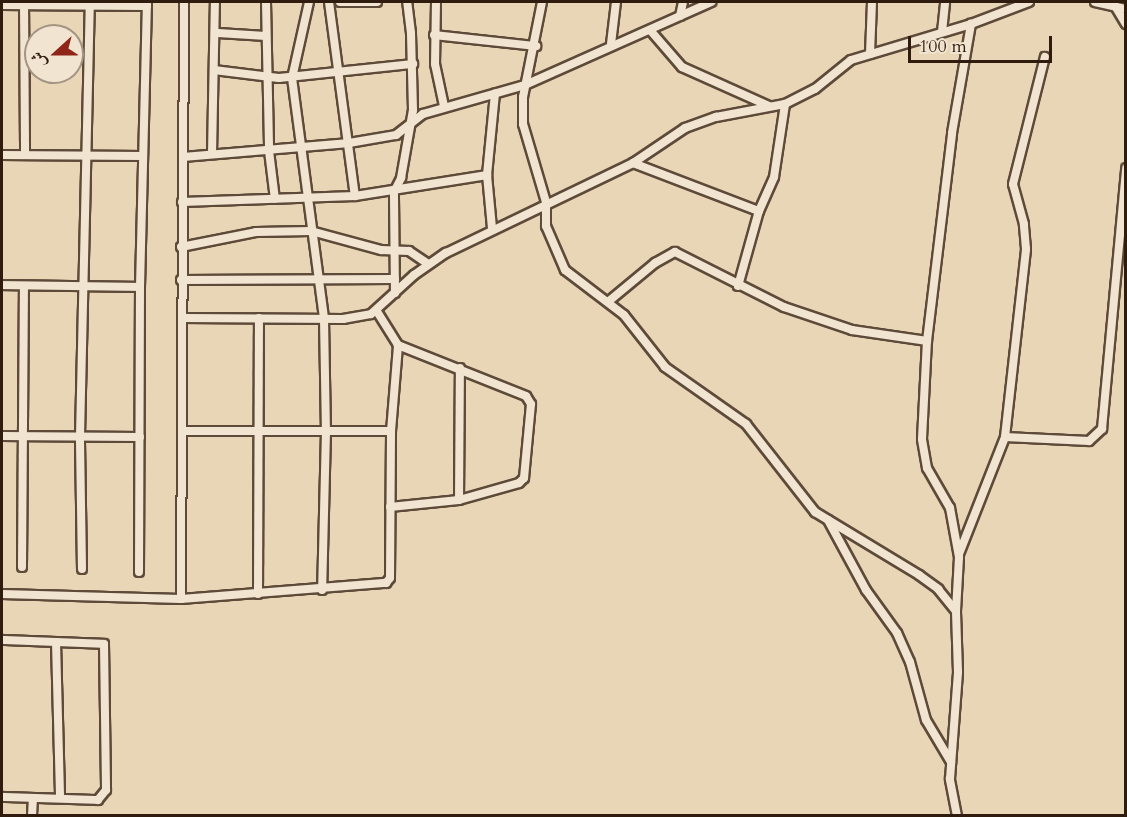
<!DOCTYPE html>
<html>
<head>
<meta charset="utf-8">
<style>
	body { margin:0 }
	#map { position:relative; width:1127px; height:817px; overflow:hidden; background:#e9d6b6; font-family:Cardo,Amiri,serif }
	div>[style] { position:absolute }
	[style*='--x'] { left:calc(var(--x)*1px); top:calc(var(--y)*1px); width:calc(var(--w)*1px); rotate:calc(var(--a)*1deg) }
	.roads { filter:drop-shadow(2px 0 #5e4a39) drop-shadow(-2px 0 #5e4a39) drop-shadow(0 2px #5e4a39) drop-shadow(0 -2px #5e4a39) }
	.street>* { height:8px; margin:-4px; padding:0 4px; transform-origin:4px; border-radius:4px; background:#f1e4d0 }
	span { translate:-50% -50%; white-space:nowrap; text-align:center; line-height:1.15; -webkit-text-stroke:6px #f1e4d0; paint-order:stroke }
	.frame { position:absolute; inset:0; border:3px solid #301c0f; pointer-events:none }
	.north { position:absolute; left:24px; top:24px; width:60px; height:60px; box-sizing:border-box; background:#f1e4d0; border:2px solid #a49483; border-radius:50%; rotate:249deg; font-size:16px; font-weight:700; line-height:24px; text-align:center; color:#301c0f }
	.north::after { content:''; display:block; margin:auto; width:21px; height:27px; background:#8f2418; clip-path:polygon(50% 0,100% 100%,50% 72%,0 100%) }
	.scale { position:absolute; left:908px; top:36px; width:144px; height:27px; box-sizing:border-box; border:3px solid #301c0f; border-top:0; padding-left:8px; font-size:18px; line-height:21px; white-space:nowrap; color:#301c0f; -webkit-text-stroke:4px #f1e4d0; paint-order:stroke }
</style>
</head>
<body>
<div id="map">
	<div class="roads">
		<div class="street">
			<i style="--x:24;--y:2;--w:153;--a:89.6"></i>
			<i style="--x:266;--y:2;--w:149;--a:88.8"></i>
			<i style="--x:269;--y:151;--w:48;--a:82.9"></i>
			<i style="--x:309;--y:2;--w:78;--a:102.6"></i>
			<i style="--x:292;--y:78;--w:243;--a:82.4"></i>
			<i style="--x:324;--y:319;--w:112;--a:89"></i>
			<i style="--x:326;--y:431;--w:159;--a:91.4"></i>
			<i style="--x:329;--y:2;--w:196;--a:82.4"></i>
			<i style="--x:340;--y:2;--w:37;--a:0"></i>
			<i style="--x:436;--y:2;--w:62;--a:90.9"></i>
			<i style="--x:435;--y:64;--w:43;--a:77.9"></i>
			<i style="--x:542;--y:2;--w:97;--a:101.3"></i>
			<i style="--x:523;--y:97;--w:27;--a:90"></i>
			<i style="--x:523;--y:124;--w:81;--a:73.6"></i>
			<i style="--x:546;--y:202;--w:24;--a:90"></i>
			<i style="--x:546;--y:226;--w:48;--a:66.6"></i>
			<i style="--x:565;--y:270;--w:74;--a:37.3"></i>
			<i style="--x:624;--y:315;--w:66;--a:51.7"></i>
			<i style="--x:665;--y:367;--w:99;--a:35.1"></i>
			<i style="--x:746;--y:424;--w:112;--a:51.9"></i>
			<i style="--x:815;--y:512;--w:122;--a:31.2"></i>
			<i style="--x:919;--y:575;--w:24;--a:36"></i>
			<i style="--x:938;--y:589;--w:28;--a:51"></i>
			<i style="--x:1095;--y:2;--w:32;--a:13"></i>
			<i style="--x:2;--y:5;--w:145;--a:0.4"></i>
			<i style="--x:1115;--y:6;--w:21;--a:59"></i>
			<i style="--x:680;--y:16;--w:14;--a:-78"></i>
			<i style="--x:650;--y:30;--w:49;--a:49.1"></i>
			<i style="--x:682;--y:67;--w:95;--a:24.1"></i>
			<i style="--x:942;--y:32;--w:30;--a:-84"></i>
			<i style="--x:218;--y:33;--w:48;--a:3.6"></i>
			<i style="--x:434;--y:35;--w:103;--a:6.2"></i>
			<i style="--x:611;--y:44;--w:42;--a:-83.2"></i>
			<i style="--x:870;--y:54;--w:52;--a:-87.8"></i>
			<i style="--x:214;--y:70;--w:65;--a:7"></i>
			<i style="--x:279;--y:78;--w:135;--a:-6"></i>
			<i style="--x:212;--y:154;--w:152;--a:-88.9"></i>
			<i style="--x:2;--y:155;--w:141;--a:0.4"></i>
			<i style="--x:183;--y:157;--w:167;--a:-4.8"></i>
			<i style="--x:349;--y:143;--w:48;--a:-9.7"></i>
			<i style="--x:396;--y:135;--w:34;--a:-38"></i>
			<i style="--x:423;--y:114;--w:106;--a:-15.9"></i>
			<i style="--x:525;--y:85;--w:204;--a:-24"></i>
			<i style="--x:633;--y:163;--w:135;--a:20.9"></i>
			<i style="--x:182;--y:202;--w:173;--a:-2"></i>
			<i style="--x:355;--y:196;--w:134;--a:-9"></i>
			<i style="--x:492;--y:228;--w:53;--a:-95.4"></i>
			<i style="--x:487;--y:175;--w:82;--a:-84.4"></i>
			<i style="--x:181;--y:247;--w:76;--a:-11.3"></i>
			<i style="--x:256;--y:232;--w:55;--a:-1"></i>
			<i style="--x:311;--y:231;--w:73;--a:15.2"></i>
			<i style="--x:381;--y:250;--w:28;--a:2"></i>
			<i style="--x:409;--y:251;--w:23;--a:34"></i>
			<i style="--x:181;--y:280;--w:214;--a:-0.3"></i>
			<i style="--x:2;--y:285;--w:138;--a:0.8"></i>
			<i style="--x:738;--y:286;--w:78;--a:-74.4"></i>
			<i style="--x:759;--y:211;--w:37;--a:-66"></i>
			<i style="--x:774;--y:177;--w:74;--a:-81.4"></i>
			<i style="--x:395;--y:293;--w:101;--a:-90.6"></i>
			<i style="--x:394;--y:192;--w:16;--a:-63"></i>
			<i style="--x:401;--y:178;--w:69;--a:-80"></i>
			<i style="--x:413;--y:110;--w:77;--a:-91.5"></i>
			<i style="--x:411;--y:33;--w:31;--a:-97"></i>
			<i style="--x:609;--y:301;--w:60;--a:-39.6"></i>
			<i style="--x:655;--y:263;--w:23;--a:-29"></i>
			<i style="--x:675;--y:252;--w:122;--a:26.8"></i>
			<i style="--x:784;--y:307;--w:72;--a:18.7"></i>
			<i style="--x:852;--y:330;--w:76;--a:8.3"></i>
			<i style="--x:183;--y:318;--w:160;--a:0.4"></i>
			<i style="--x:343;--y:319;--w:28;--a:-10"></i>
			<i style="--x:371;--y:314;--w:58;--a:-42.2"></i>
			<i style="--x:414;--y:275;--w:39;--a:-35"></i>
			<i style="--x:446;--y:253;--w:208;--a:-25.7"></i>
			<i style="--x:633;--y:163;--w:63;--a:-33.9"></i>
			<i style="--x:685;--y:128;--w:33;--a:-20"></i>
			<i style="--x:716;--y:117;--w:70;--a:-10.7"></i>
			<i style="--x:785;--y:104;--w:34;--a:-27"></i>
			<i style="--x:815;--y:89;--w:46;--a:-38.9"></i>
			<i style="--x:851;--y:60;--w:125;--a:-16.7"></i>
			<i style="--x:971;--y:24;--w:62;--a:-20.8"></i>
			<i style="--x:183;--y:431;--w:208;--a:0"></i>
			<i style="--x:2;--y:436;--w:138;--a:0.4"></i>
			<i style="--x:1005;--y:437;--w:84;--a:2.7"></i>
			<i style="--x:1089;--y:441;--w:18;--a:-43"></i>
			<i style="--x:1102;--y:429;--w:262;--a:-84.7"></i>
			<i style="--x:459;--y:500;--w:132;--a:-89.6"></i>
			<i style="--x:390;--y:507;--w:69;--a:-5.8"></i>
			<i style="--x:459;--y:500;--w:62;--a:-15.8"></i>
			<i style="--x:519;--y:483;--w:7;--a:-45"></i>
			<i style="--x:524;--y:478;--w:74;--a:-84.6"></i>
			<i style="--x:531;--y:404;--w:9;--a:-122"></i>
			<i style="--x:526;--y:396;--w:138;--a:-158.3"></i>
			<i style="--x:828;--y:520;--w:80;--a:61.5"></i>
			<i style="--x:866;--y:590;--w:53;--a:54.2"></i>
			<i style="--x:897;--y:633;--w:32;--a:66"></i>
			<i style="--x:910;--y:662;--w:60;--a:74.6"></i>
			<i style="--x:926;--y:720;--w:49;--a:59.2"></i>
			<i style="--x:959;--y:554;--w:126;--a:-68.5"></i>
			<i style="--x:1005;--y:437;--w:189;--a:-83.6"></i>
			<i style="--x:1026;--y:249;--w:25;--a:-95"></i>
			<i style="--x:1024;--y:224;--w:41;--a:-105.4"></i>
			<i style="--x:1013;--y:184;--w:131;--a:-75.9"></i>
			<i style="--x:22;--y:567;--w:281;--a:-89.6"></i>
			<i style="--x:82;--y:569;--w:133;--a:-90.9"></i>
			<i style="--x:80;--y:436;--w:434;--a:-88.7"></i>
			<i style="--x:139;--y:572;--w:285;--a:-89.8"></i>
			<i style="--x:140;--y:287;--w:285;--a:-88.6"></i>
			<i style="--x:2;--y:594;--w:179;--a:1.6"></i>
			<i style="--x:181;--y:599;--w:206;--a:-4.5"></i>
			<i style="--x:386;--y:583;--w:6;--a:-51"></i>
			<i style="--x:390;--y:578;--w:147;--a:-89.6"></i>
			<i style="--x:391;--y:431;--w:86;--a:-85.3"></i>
			<i style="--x:398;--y:345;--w:40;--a:-122"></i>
			<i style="--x:258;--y:594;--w:276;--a:-89.8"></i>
			<i style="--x:181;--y:599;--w:597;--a:-89.71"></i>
			<i style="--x:2;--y:640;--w:102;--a:2.2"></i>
			<i style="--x:104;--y:644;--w:146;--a:89.2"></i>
			<i style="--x:106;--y:790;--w:13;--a:129"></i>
			<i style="--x:98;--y:800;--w:96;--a:-178.2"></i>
			<i style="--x:56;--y:642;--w:156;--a:88.5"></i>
			<i style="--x:32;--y:816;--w:18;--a:-87"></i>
			<i style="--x:957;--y:816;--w:38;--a:-101"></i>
			<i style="--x:950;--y:779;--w:107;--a:-85.7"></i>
			<i style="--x:958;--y:672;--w:61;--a:-91.9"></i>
			<i style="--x:956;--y:611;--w:54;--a:-86.8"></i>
			<i style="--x:959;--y:557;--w:50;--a:-100.4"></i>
			<i style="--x:950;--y:508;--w:46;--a:-119.9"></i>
			<i style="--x:927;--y:468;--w:29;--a:-100"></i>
			<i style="--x:922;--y:439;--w:98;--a:-87.1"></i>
			<i style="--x:927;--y:341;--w:209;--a:-83.1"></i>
			<i style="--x:952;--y:133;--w:111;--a:-80.1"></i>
		</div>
	</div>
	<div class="frame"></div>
	<div class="north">ش</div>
	<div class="scale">100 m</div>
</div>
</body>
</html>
